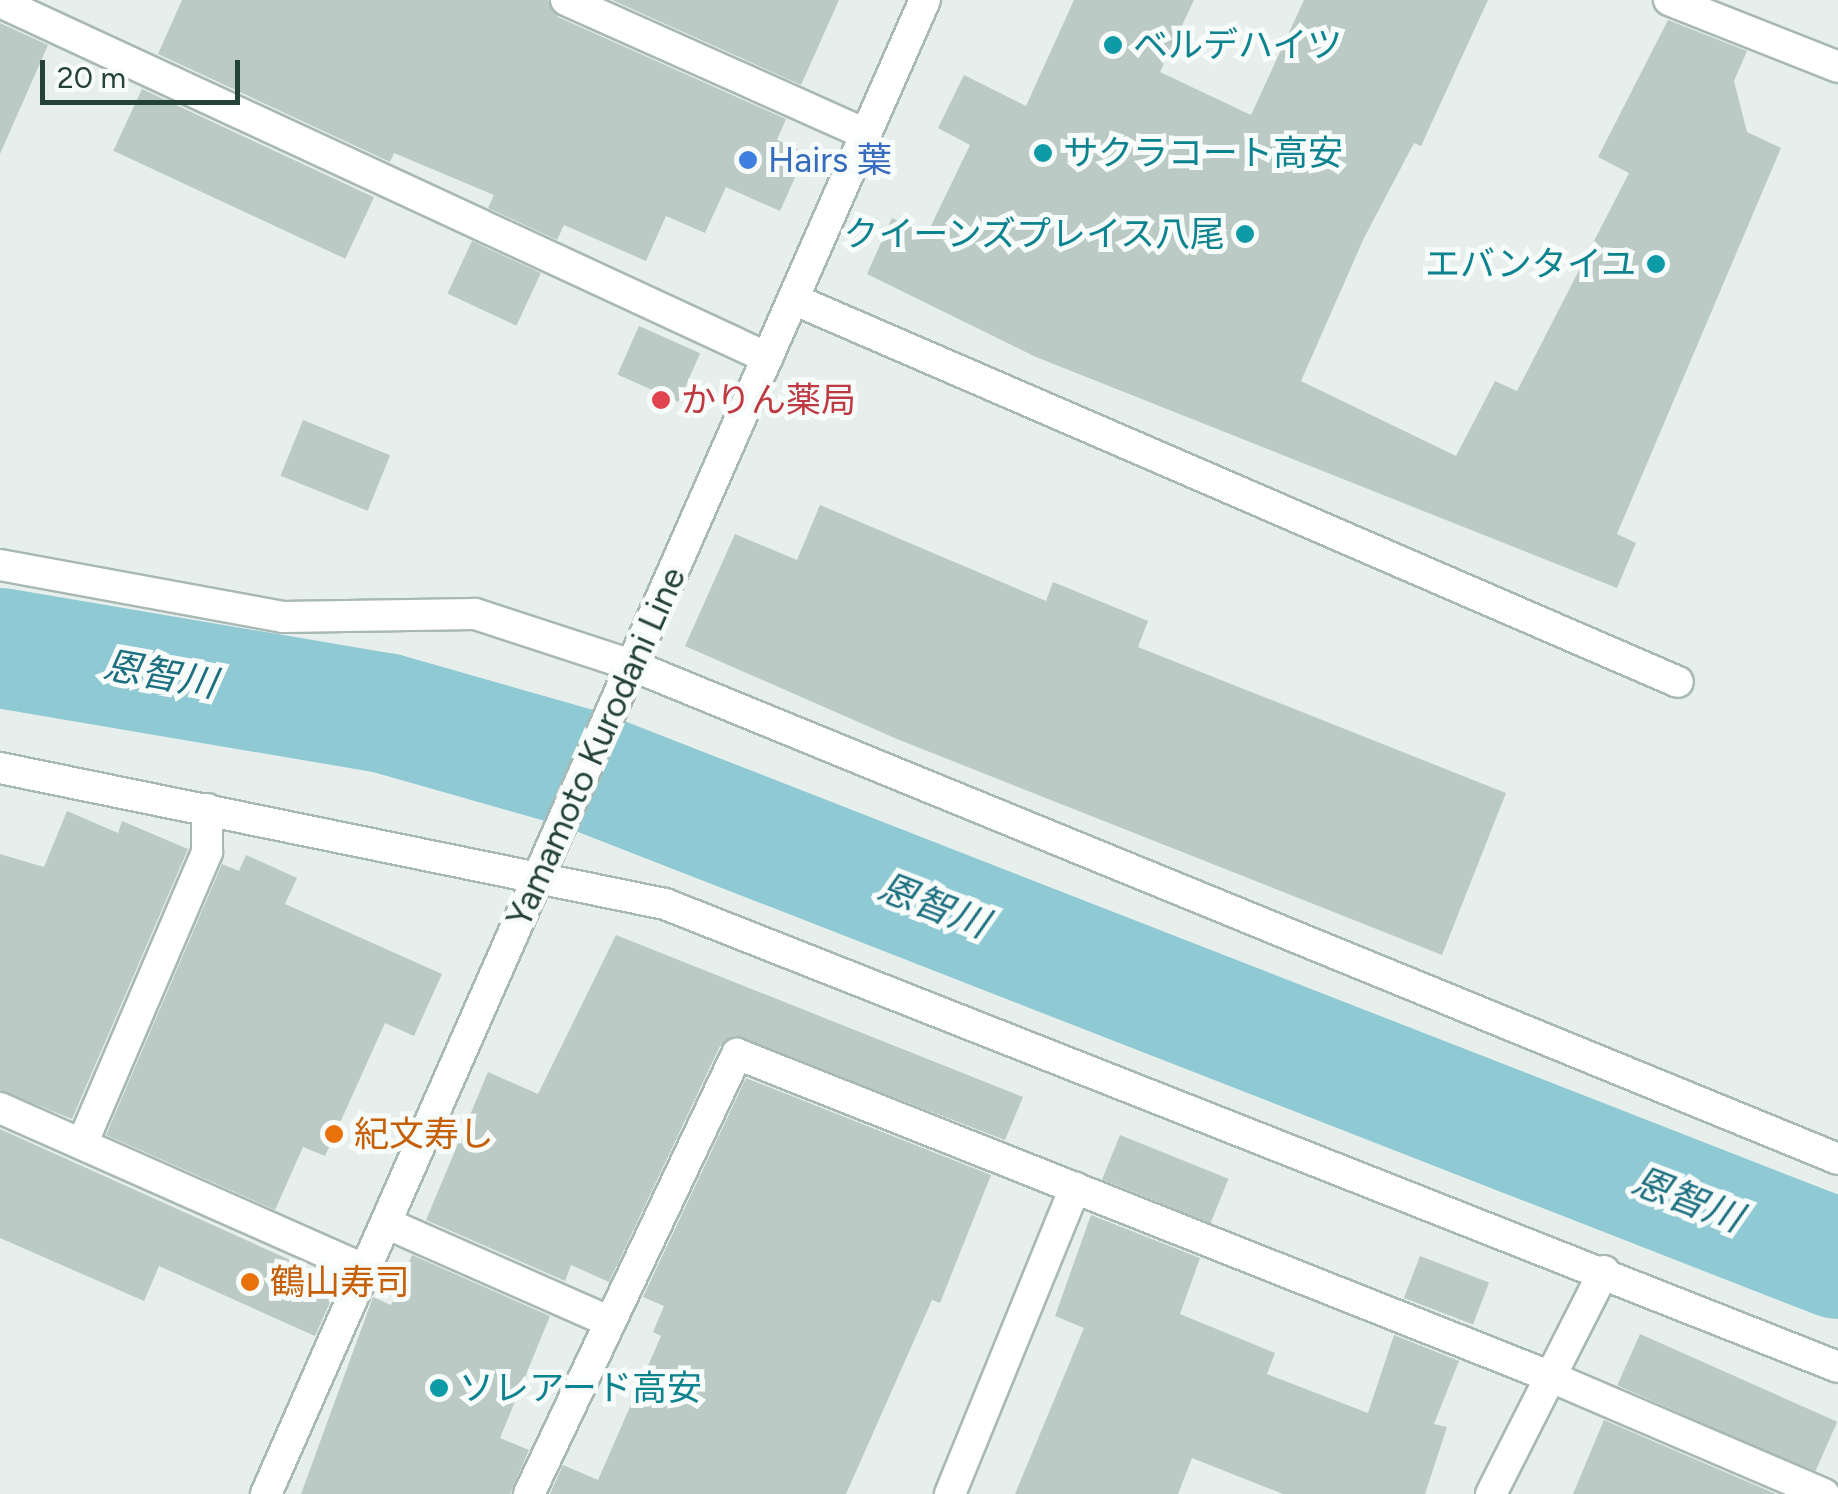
<!DOCTYPE html>
<html>
<head>
<meta charset="utf-8">
<style>
	body { margin:0 }
	#map { position:relative; width:1838px; height:1494px; overflow:hidden; background:#e6efeb; font-family:Figtree,"Noto Sans JP",sans-serif }
	div>[style] { position:absolute }
	[style*='--x'] { left:calc(var(--x)*1px); top:calc(var(--y)*1px); width:calc(var(--w)*1px); rotate:calc(var(--a)*1deg) }
	.river>* { height:120px; margin:-60px; padding:0 60px; transform-origin:60px; border-radius:60px; background:#8ec9d4 }
	.building>* { inset:0; background:#bbcac4; transform-origin:0 0 }
	.roads { filter:drop-shadow(2px 0 #a8b8b2) drop-shadow(-2px 0 #a8b8b2) drop-shadow(0 2px #a8b8b2) drop-shadow(0 -2px #a8b8b2) }
	.service>* { height:30px; margin:-15px; padding:0 15px; transform-origin:15px; border-radius:15px; background:#fff }
	.minor>* { height:30px; margin:-15px; padding:0 15px; transform-origin:15px; border-radius:15px; background:#fff }
	.secondary>* { height:30px; margin:-15px; padding:0 15px; transform-origin:15px; border-radius:15px; background:#fff }
	.dots>* { width:28px; height:28px; translate:-50% -50%; box-sizing:border-box; border:5px solid #f7fbf9; border-radius:50% }
	span { translate:-50% -50%; white-space:nowrap; text-align:center; line-height:1.15; -webkit-text-stroke:10px #f7fbf9; paint-order:stroke }
	.culture-label { font-size:35px; color:#0d838f }
	.left { translate:0 -50%; text-align:left }
	.right { translate:-100% -50%; text-align:right }
	.shop-label { font-size:35px; color:#366cbe }
	.health-label { font-size:35px; color:#be3a42 }
	.street-label { font-size:35px; color:#24423a }
	.food-label { font-size:35px; color:#c56008 }
	.water-label { font-size:38px; color:#1c6f80; font-style:italic }
	.scale { position:absolute; left:40px; top:60px; width:200px; height:45px; box-sizing:border-box; border:5px solid #24423a; border-top:0; padding-left:12px; font-size:30px; line-height:35px; white-space:nowrap; color:#24423a; -webkit-text-stroke:8px #f7fbf9; paint-order:stroke }
</style>
</head>
<body>
<div id="map">
	<div class="river">
		<i style="--x:0;--y:648;--w:390;--a:9.6"></i>
		<i style="--x:385;--y:713;--w:205;--a:15.9"></i>
		<i style="--x:582;--y:769;--w:1348;--a:21.31"></i>
	</div>
	<div class="building">
		<i style="clip-path:polygon(182px 0,548px 0,558px 17px,786px 119px,777px 140px,806px 153px,780px 211px,726px 187px,705px 233px,666px 216px,646px 261px,564px 225px,557px 240px,488px 208px,494px 195px,394px 153px,390px 162px,158px 54px)"></i>
		<i style="clip-path:polygon(612px 0,839px 0,801px 85px)"></i>
		<i style="clip-path:polygon(1074px 0,1194px 0,1160px 72px,1251px 115px,1304px 0,1488px 0,1421px 146px,1414px 143px,1364px 238px,1301px 381px,1456px 456px,1495px 381px,1517px 391px,1629px 173px,1598px 157px,1668px 20px,1747px 51px,1734px 81px,1747px 132px,1781px 148px,1617px 534px,1636px 543px,1617px 588px,1036px 357px,867px 274px,892px 218px,927px 234px,970px 145px,938px 128px,964px 75px,1026px 106px)"></i>
		<i style="clip-path:polygon(0 23px,48px 45px,0 154px)"></i>
		<i style="left:142px;top:89px;width:256px;height:68px;rotate:25deg"></i>
		<i style="left:472px;top:241px;width:76px;height:58px;rotate:25deg"></i>
		<i style="left:639px;top:326px;width:67px;height:53px;rotate:24deg"></i>
		<i style="left:303px;top:420px;width:94px;height:60px;rotate:22deg"></i>
		<i style="clip-path:polygon(820px 505px,1046px 601px,1053px 582px,1148px 621px,1138px 647px,1506px 793px,1442px 955px,897px 739px,685px 646px,735px 534px,797px 560px)"></i>
		<i style="clip-path:polygon(67px 811px,118px 833px,122px 821px,188px 849px,72px 1119px,0 1090px,0 854px,44px 867px)"></i>
		<i style="clip-path:polygon(246px 855px,297px 878px,285px 904px,442px 974px,414px 1036px,385px 1023px,325px 1156px,303px 1147px,275px 1210px,106px 1135px,222px 864px,239px 871px)"></i>
		<i style="clip-path:polygon(616px 935px,1023px 1097px,1005px 1140px,734px 1036px,720px 1046px,609px 1282px,571px 1265px,565px 1281px,426px 1220px,488px 1072px,538px 1094px)"></i>
		<i style="clip-path:polygon(746px 1078px,991px 1175px,940px 1303px,932px 1300px,846px 1494px,550px 1494px,563px 1465px,598px 1480px,661px 1336px,653px 1332px,664px 1306px,643px 1297px)"></i>
		<i style="clip-path:polygon(0 1129px,339px 1282px,315px 1336px,159px 1266px,144px 1301px,0 1238px)"></i>
		<i style="left:1120px;top:1135px;width:117px;height:48px;rotate:22deg"></i>
		<i style="clip-path:polygon(1091px 1215px,1200px 1258px,1180px 1314px,1275px 1353px,1267px 1374px,1368px 1413px,1394px 1335px,1459px 1361px,1434px 1424px,1447px 1427px,1425px 1494px,1283px 1494px,1192px 1458px,1178px 1494px,1015px 1494px,1084px 1328px,1055px 1316px)"></i>
		<i style="clip-path:polygon(412px 1255px,550px 1316px,500px 1438px,529px 1450px,510px 1494px,301px 1494px,373px 1297px,391px 1305px)"></i>
		<i style="left:1420px;top:1256px;width:74px;height:45px;rotate:21deg"></i>
		<i style="left:1640px;top:1334px;width:216px;height:56px;rotate:24deg"></i>
		<i style="clip-path:polygon(1604px 1420px,1776px 1494px,1573px 1494px)"></i>
	</div>
	<div class="roads">
		<div class="service">
			<i style="--x:793;--y:299;--w:964;--a:23.4"></i>
			<i style="--x:0;--y:1108;--w:399;--a:23.9"></i>
			<i style="--x:82;--y:1144;--w:318;--a:-66.8"></i>
			<i style="--x:207;--y:852;--w:43;--a:-90"></i>
		</div>
		<div class="minor">
			<i style="--x:566;--y:0;--w:329;--a:24.1"></i>
			<i style="--x:1669;--y:0;--w:182;--a:21.6"></i>
			<i style="--x:0;--y:2;--w:846;--a:24.87"></i>
			<i style="--x:0;--y:565;--w:288;--a:10.4"></i>
			<i style="--x:283;--y:617;--w:192;--a:-0.9"></i>
			<i style="--x:475;--y:614;--w:164;--a:18.1"></i>
			<i style="--x:631;--y:665;--w:1304;--a:22.26"></i>
			<i style="--x:0;--y:768;--w:679;--a:11.56"></i>
			<i style="--x:665;--y:904;--w:1261;--a:21.54"></i>
			<i style="--x:386;--y:1223;--w:245;--a:23.8"></i>
			<i style="--x:529;--y:1494;--w:487;--a:-64.7"></i>
			<i style="--x:737;--y:1054;--w:876;--a:21.64"></i>
			<i style="--x:1551;--y:1377;--w:297;--a:23.2"></i>
			<i style="--x:950;--y:1494;--w:331;--a:-67.8"></i>
			<i style="--x:1491;--y:1494;--w:250;--a:-63.1"></i>
		</div>
		<div class="secondary">
			<i style="--x:266;--y:1494;--w:1633;--a:-66.2"></i>
		</div>
	</div>
	<div class="dots">
		<i style="left:1113px;top:45px;background:#0f9aa8"></i>
		<i style="left:1043px;top:153px;background:#0f9aa8"></i>
		<i style="left:748px;top:160px;background:#3f7fe0"></i>
		<i style="left:1245px;top:234px;background:#0f9aa8"></i>
		<i style="left:1656px;top:264px;background:#0f9aa8"></i>
		<i style="left:661px;top:400px;background:#e0444e"></i>
		<i style="left:334px;top:1134px;background:#e8710a"></i>
		<i style="left:250px;top:1282px;background:#e8710a"></i>
		<i style="left:439px;top:1388px;background:#0f9aa8"></i>
	</div>
	<div class="culture-label">
		<span class="left" style="left:1133px;top:45px">ベルデハイツ</span>
		<span class="left" style="left:1063px;top:153px">サクラコート高安</span>
		<span class="right" style="left:1225px;top:234px">クイーンズプレイス八尾</span>
		<span class="right" style="left:1636px;top:264px">エバンタイユ</span>
		<span class="left" style="left:459px;top:1388px">ソレアード高安</span>
	</div>
	<div class="shop-label">
		<span class="left" style="left:768px;top:160px">Hairs 葉</span>
	</div>
	<div class="health-label">
		<span class="left" style="left:681px;top:400px">かりん薬局</span>
	</div>
	<div class="street-label">
		<span style="left:596px;top:747px;rotate:-66deg">Yamamoto Kurodani Line</span>
	</div>
	<div class="food-label">
		<span class="left" style="left:354px;top:1134px">紀文寿し</span>
		<span class="left" style="left:270px;top:1282px">鶴山寿司</span>
	</div>
	<div class="water-label">
		<span style="left:160px;top:675px;rotate:10deg">恩智川</span>
		<span style="left:933px;top:906px;rotate:21deg">恩智川</span>
		<span style="left:1687px;top:1200px;rotate:21deg">恩智川</span>
	</div>
	<div class="scale">20 m</div>
</div>
</body>
</html>
